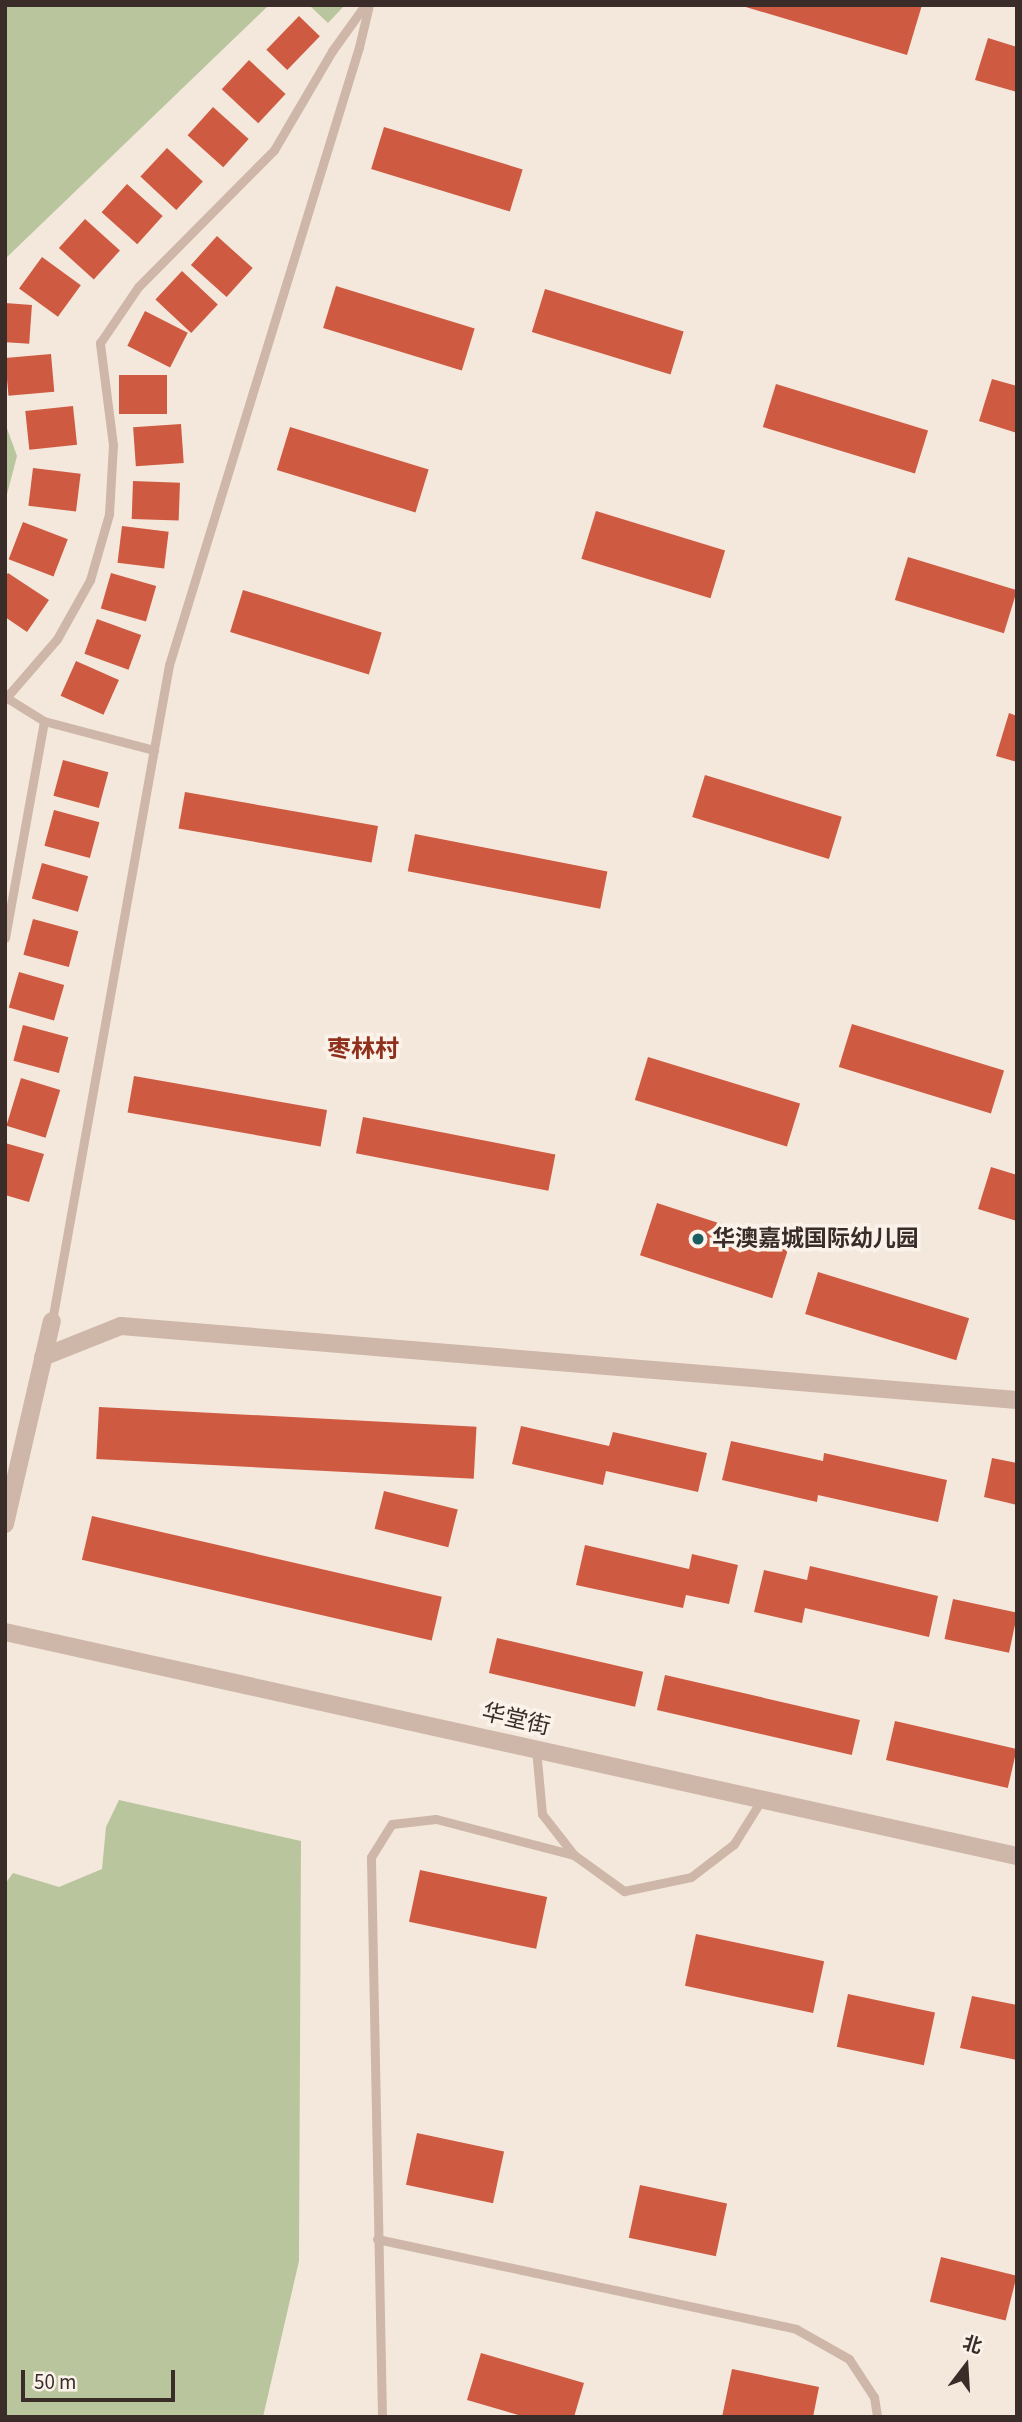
<!DOCTYPE html>
<html>
<head>
<meta charset="utf-8">
<style>
	body { margin:0 }
	#map { position:relative; width:1022px; height:2422px; overflow:hidden; background:#f4e8dd; font-family:"Source Sans 3","Noto Sans SC",sans-serif }
	div>[style] { position:absolute }
	[style*='--x'] { left:calc(var(--x)*1px); top:calc(var(--y)*1px); width:calc(var(--w)*1px); rotate:calc(var(--a)*1deg) }
	.green>* { inset:0; background:#b9c59c }
	.building>* { inset:0; background:#ce5b41; transform-origin:0 0 }
	.service>* { height:9px; margin:-4.5px; padding:0 4.5px; transform-origin:4.5px; border-radius:4.5px; background:#ceb7a8 }
	.minor>* { height:18px; margin:-9px; padding:0 9px; transform-origin:9px; border-radius:9px; background:#ceb7a8 }
	.tertiary>* { height:18px; margin:-9px; padding:0 9px; transform-origin:9px; border-radius:9px; background:#ceb7a8 }
	.dots>* { width:19px; height:19px; translate:-50% -50%; box-sizing:border-box; border:4px solid #fbf2ea; border-radius:50% }
	span { translate:-50% -50%; white-space:nowrap; text-align:center; line-height:1.15; -webkit-text-stroke:7px #fbf2ea; paint-order:stroke }
	.poi-label { font-size:23px; color:#3a2d29; font-weight:700 }
	.left { translate:0 -50%; text-align:left }
	.street-label { font-size:23px; color:#3a2d29 }
	.neighbourhood-label { font-size:24px; color:#8f301c; font-weight:700 }
	.frame { position:absolute; inset:0; border:7px solid #3a2d29; pointer-events:none }
	.north { position:absolute; left:931px; top:2331px; width:70px; height:70px; -webkit-text-stroke:5px #fbf2ea; paint-order:stroke; rotate:17deg; font-size:19px; font-weight:700; line-height:28px; text-align:center; color:#3a2d29 }
	.north::after { content:''; display:block; margin:auto; width:24px; height:32px; background:#3a2d29; clip-path:polygon(50% 0,100% 100%,50% 72%,0 100%) }
	.scale { position:absolute; left:21px; top:2370px; width:154px; height:32px; box-sizing:border-box; border:4px solid #3a2d29; border-top:0; padding-left:9px; font-size:21px; line-height:24px; white-space:nowrap; color:#3a2d29; -webkit-text-stroke:5px #fbf2ea; paint-order:stroke }
</style>
</head>
<body>
<div id="map">
	<div class="green">
		<i style="clip-path:polygon(5px 5px,269px 5px,5px 259px)"></i>
		<i style="clip-path:polygon(309px 5px,345px 5px,328px 23px)"></i>
		<i style="clip-path:polygon(5px 423px,17px 456px,5px 502px)"></i>
		<i style="clip-path:polygon(119px 1800px,301px 1841px,299px 2261px,263px 2417px,5px 2417px,5px 1884px,13px 1873px,59px 1887px,102px 1869px,106px 1827px)"></i>
	</div>
	<div class="building">
		<i style="clip-path:polygon(739px 5px,922px 5px,907px 55px)"></i>
		<i style="left:299px;top:16px;width:29px;height:47px;rotate:44deg"></i>
		<i style="clip-path:polygon(988px 38px,1017px 47px,1017px 92px,975px 80px)"></i>
		<i style="left:249px;top:60px;width:50px;height:40px;rotate:43deg"></i>
		<i style="left:213px;top:107px;width:48px;height:38px;rotate:42deg"></i>
		<i style="left:384px;top:127px;width:145px;height:44px;rotate:17deg"></i>
		<i style="left:167px;top:148px;width:49px;height:39px;rotate:43deg"></i>
		<i style="left:127px;top:184px;width:48px;height:38px;rotate:42deg"></i>
		<i style="left:85px;top:219px;width:47px;height:39px;rotate:42deg"></i>
		<i style="left:217px;top:236px;width:48px;height:39px;rotate:42deg"></i>
		<i style="left:42px;top:257px;width:48px;height:39px;rotate:36deg"></i>
		<i style="left:182px;top:271px;width:49px;height:39px;rotate:43deg"></i>
		<i style="left:336px;top:286px;width:145px;height:44px;rotate:17deg"></i>
		<i style="left:545px;top:289px;width:145px;height:45px;rotate:17deg"></i>
		<i style="left:5px;top:303px;width:27px;height:39px;rotate:4deg"></i>
		<i style="left:145px;top:311px;width:48px;height:39px;rotate:27deg"></i>
		<i style="left:51px;top:354px;width:38px;height:46px;rotate:85deg"></i>
		<i style="left:119px;top:375px;width:48px;height:39px"></i>
		<i style="clip-path:polygon(992px 379px,1017px 386px,1017px 433px,979px 421px)"></i>
		<i style="left:776px;top:384px;width:159px;height:45px;rotate:17deg"></i>
		<i style="left:73px;top:406px;width:39px;height:48px;rotate:84deg"></i>
		<i style="left:181px;top:424px;width:39px;height:48px;rotate:86deg"></i>
		<i style="left:290px;top:427px;width:145px;height:45px;rotate:17deg"></i>
		<i style="left:33px;top:468px;width:48px;height:38px;rotate:7deg"></i>
		<i style="left:133px;top:481px;width:47px;height:38px;rotate:2deg"></i>
		<i style="left:596px;top:511px;width:135px;height:50px;rotate:17deg"></i>
		<i style="left:23px;top:522px;width:48px;height:40px;rotate:21deg"></i>
		<i style="left:122px;top:526px;width:47px;height:37px;rotate:7deg"></i>
		<i style="left:908px;top:557px;width:114px;height:45px;rotate:17deg"></i>
		<i style="clip-path:polygon(8px 573px,49px 600px,27px 632px,5px 617px,5px 577px)"></i>
		<i style="left:111px;top:573px;width:47px;height:37px;rotate:16deg"></i>
		<i style="left:243px;top:590px;width:145px;height:44px;rotate:17deg"></i>
		<i style="left:97px;top:619px;width:47px;height:37px;rotate:20deg"></i>
		<i style="left:76px;top:661px;width:47px;height:38px;rotate:24deg"></i>
		<i style="clip-path:polygon(1009px 713px,1017px 716px,1017px 762px,996px 756px)"></i>
		<i style="left:63px;top:760px;width:47px;height:37px;rotate:15deg"></i>
		<i style="left:705px;top:775px;width:143px;height:44px;rotate:17deg"></i>
		<i style="left:185px;top:792px;width:196px;height:37px;rotate:10deg"></i>
		<i style="left:54px;top:810px;width:47px;height:37px;rotate:15deg"></i>
		<i style="left:415px;top:834px;width:196px;height:38px;rotate:11deg"></i>
		<i style="left:42px;top:863px;width:48px;height:37px;rotate:16deg"></i>
		<i style="left:33px;top:919px;width:47px;height:37px;rotate:15deg"></i>
		<i style="left:19px;top:972px;width:47px;height:37px;rotate:16deg"></i>
		<i style="left:852px;top:1024px;width:159px;height:45px;rotate:17deg"></i>
		<i style="left:23px;top:1025px;width:47px;height:37px;rotate:15deg"></i>
		<i style="left:648px;top:1057px;width:159px;height:45px;rotate:17deg"></i>
		<i style="left:134px;top:1076px;width:196px;height:37px;rotate:10deg"></i>
		<i style="left:21px;top:1078px;width:41px;height:50px;rotate:17deg"></i>
		<i style="left:363px;top:1117px;width:196px;height:37px;rotate:11deg"></i>
		<i style="clip-path:polygon(5px 1143px,44px 1154px,29px 1202px,5px 1195px)"></i>
		<i style="clip-path:polygon(991px 1167px,1017px 1175px,1017px 1221px,978px 1209px)"></i>
		<i style="left:657px;top:1203px;width:139px;height:55px;rotate:18deg"></i>
		<i style="left:818px;top:1272px;width:158px;height:44px;rotate:17deg"></i>
		<i style="left:99px;top:1407px;width:378px;height:52px;rotate:3deg"></i>
		<i style="clip-path:polygon(521px 1426px,609px 1446px,613px 1432px,707px 1453px,698px 1492px,606px 1471px,603px 1485px,512px 1464px)"></i>
		<i style="clip-path:polygon(731px 1441px,823px 1461px,824px 1453px,947px 1480px,938px 1522px,818px 1495px,817px 1502px,722px 1480px)"></i>
		<i style="clip-path:polygon(992px 1458px,1017px 1463px,1017px 1505px,984px 1497px)"></i>
		<i style="left:384px;top:1491px;width:76px;height:39px;rotate:14deg"></i>
		<i style="left:92px;top:1516px;width:359px;height:45px;rotate:13deg"></i>
		<i style="clip-path:polygon(585px 1545px,689px 1569px,692px 1554px,738px 1565px,729px 1604px,686px 1595px,683px 1608px,576px 1585px)"></i>
		<i style="clip-path:polygon(810px 1566px,938px 1596px,929px 1637px,805px 1608px,802px 1623px,754px 1612px,764px 1570px,807px 1580px)"></i>
		<i style="left:953px;top:1599px;width:66px;height:41px;rotate:12deg"></i>
		<i style="left:497px;top:1638px;width:150px;height:36px;rotate:13deg"></i>
		<i style="left:665px;top:1675px;width:200px;height:36px;rotate:13deg"></i>
		<i style="left:895px;top:1721px;width:125px;height:40px;rotate:13deg"></i>
		<i style="left:420px;top:1870px;width:130px;height:53px;rotate:12deg"></i>
		<i style="left:696px;top:1934px;width:131px;height:53px;rotate:12deg"></i>
		<i style="left:848px;top:1994px;width:89px;height:54px;rotate:12deg"></i>
		<i style="clip-path:polygon(972px 1996px,1017px 2005px,1017px 2060px,960px 2048px)"></i>
		<i style="left:417px;top:2133px;width:89px;height:53px;rotate:12deg"></i>
		<i style="left:640px;top:2185px;width:89px;height:54px;rotate:12deg"></i>
		<i style="left:941px;top:2257px;width:78px;height:46px;rotate:14deg"></i>
		<i style="clip-path:polygon(481px 2353px,584px 2383px,574px 2417px,525px 2417px,467px 2400px)"></i>
		<i style="clip-path:polygon(732px 2369px,819px 2387px,813px 2417px,722px 2417px)"></i>
	</div>
	<div class="service">
		<i style="--x:7;--y:698;--w:44;--a:31.9"></i>
		<i style="--x:44;--y:721;--w:114;--a:14.8"></i>
		<i style="--x:5;--y:699;--w:79;--a:-49.1"></i>
		<i style="--x:57;--y:639;--w:68;--a:-60.8"></i>
		<i style="--x:90;--y:580;--w:69;--a:-73.9"></i>
		<i style="--x:109;--y:514;--w:69;--a:-86.7"></i>
		<i style="--x:113;--y:445;--w:103;--a:-97.3"></i>
		<i style="--x:100;--y:343;--w:68;--a:-55.8"></i>
		<i style="--x:138;--y:287;--w:193;--a:-45.2"></i>
		<i style="--x:274;--y:150;--w:115;--a:-59.6"></i>
		<i style="--x:332;--y:51;--w:57;--a:-54.3"></i>
		<i style="--x:5;--y:938;--w:220;--a:-79.8"></i>
		<i style="--x:52;--y:1321;--w:666;--a:-79.89"></i>
		<i style="--x:169;--y:665;--w:647;--a:-72.91"></i>
		<i style="--x:359;--y:47;--w:43;--a:-76.6"></i>
		<i style="--x:536;--y:1749;--w:65;--a:84.7"></i>
		<i style="--x:542;--y:1814;--w:52;--a:52"></i>
		<i style="--x:574;--y:1855;--w:62;--a:35.8"></i>
		<i style="--x:624;--y:1891;--w:68;--a:-11.8"></i>
		<i style="--x:691;--y:1877;--w:54;--a:-37.5"></i>
		<i style="--x:734;--y:1844;--w:53;--a:-58.1"></i>
		<i style="--x:377;--y:2239;--w:429;--a:12.1"></i>
		<i style="--x:796;--y:2329;--w:61;--a:29.5"></i>
		<i style="--x:849;--y:2359;--w:45;--a:56.7"></i>
		<i style="--x:874;--y:2397;--w:20;--a:81"></i>
		<i style="--x:382;--y:2417;--w:560;--a:-91.13"></i>
		<i style="--x:371;--y:1857;--w:39;--a:-58"></i>
		<i style="--x:392;--y:1824;--w:44;--a:-6.5"></i>
		<i style="--x:436;--y:1819;--w:143;--a:14.6"></i>
	</div>
	<div class="minor">
		<i style="--x:43;--y:1357;--w:84;--a:-21.7"></i>
		<i style="--x:121;--y:1326;--w:899;--a:4.72"></i>
		<i style="--x:5;--y:1524;--w:208;--a:-77"></i>
	</div>
	<div class="tertiary">
		<i style="--x:5;--y:1632;--w:1036;--a:12.48"></i>
	</div>
	<div class="dots">
		<i style="left:698px;top:1239px;background:#1b5e5f"></i>
	</div>
	<div class="poi-label">
		<span class="left" style="left:712px;top:1239px">华澳嘉城国际幼儿园</span>
	</div>
	<div class="street-label">
		<span style="left:516px;top:1720px;rotate:13deg">华堂街</span>
	</div>
	<div class="neighbourhood-label">
		<span style="left:363px;top:1050px">枣林村</span>
	</div>
	<div class="frame"></div>
	<div class="north">北</div>
	<div class="scale">50 m</div>
</div>
</body>
</html>
